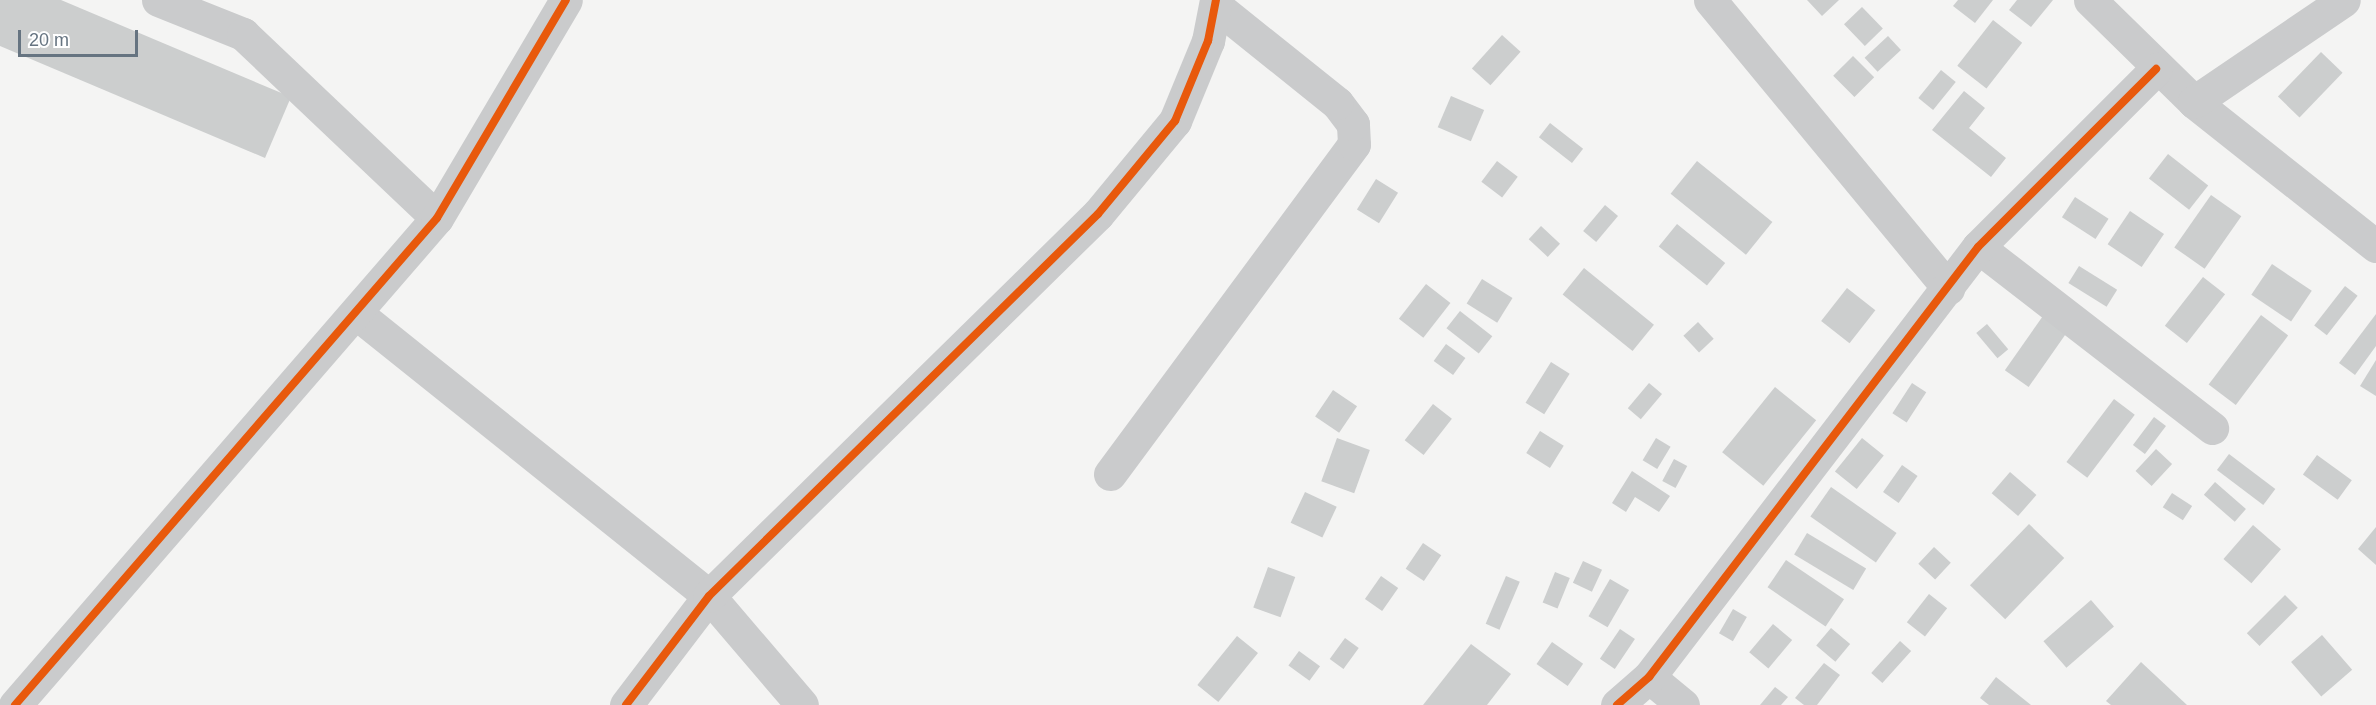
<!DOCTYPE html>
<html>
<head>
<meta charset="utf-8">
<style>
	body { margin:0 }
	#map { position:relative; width:2376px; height:705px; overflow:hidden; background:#f4f4f3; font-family:Arial,sans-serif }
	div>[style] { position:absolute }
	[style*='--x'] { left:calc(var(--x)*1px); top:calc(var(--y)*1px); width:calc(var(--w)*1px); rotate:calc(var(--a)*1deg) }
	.building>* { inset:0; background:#cccece; transform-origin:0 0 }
	.minor>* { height:33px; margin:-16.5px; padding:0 16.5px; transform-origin:16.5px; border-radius:16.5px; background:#cacbcc }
	.tertiary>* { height:33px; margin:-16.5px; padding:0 16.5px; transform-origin:16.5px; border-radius:16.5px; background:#cacbcc }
	.cycleway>* { height:8px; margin:-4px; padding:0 4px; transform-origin:4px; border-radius:4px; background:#e8590c }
	span { translate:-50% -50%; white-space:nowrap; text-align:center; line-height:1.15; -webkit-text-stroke:6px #fff; paint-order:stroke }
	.scale { position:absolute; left:18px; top:30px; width:120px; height:27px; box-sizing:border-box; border:3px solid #667481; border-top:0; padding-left:8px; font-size:18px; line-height:21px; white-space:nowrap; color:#667481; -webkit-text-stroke:4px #fff; paint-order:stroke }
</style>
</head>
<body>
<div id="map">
	<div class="building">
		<i style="clip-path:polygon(0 0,61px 0,291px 97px,265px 158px,0 46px)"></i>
		<i style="clip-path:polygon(1807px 0,1839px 0,1822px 16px)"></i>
		<i style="clip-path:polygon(1958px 0,1993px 0,1975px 23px,1953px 6px)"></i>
		<i style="clip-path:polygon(2017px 0,2053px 0,2031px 27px,2009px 10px)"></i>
		<i style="left:1862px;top:7px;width:30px;height:25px;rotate:46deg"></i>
		<i style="left:1993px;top:20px;width:37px;height:58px;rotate:38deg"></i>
		<i style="left:1502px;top:35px;width:25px;height:45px;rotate:42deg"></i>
		<i style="left:1888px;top:36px;width:19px;height:32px;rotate:47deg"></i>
		<i style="left:2321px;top:52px;width:30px;height:62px;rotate:44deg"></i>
		<i style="left:1853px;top:56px;width:30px;height:28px;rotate:45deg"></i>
		<i style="left:1941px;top:70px;width:19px;height:36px;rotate:39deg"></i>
		<i style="clip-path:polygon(1964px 91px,1985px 108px,1969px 128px,2006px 158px,1991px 177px,1932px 130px)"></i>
		<i style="left:1451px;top:96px;width:36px;height:34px;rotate:23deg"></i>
		<i style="left:1550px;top:123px;width:42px;height:18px;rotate:38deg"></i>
		<i style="left:2168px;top:154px;width:51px;height:31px;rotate:38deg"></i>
		<i style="left:1497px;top:161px;width:26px;height:26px;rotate:37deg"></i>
		<i style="left:1697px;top:161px;width:97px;height:42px;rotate:39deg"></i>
		<i style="left:1376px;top:179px;width:26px;height:36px;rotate:32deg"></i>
		<i style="left:2211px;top:195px;width:37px;height:64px;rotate:35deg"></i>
		<i style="left:2075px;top:197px;width:40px;height:24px;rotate:33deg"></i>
		<i style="left:1605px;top:205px;width:17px;height:34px;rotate:40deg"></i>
		<i style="left:2130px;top:211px;width:41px;height:40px;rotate:34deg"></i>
		<i style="left:1677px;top:224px;width:62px;height:29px;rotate:39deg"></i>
		<i style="left:1541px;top:226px;width:26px;height:18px;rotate:43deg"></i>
		<i style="left:2272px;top:264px;width:48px;height:37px;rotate:34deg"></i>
		<i style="left:2079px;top:266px;width:45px;height:20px;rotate:32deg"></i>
		<i style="left:1584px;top:268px;width:90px;height:34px;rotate:39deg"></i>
		<i style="left:2203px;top:277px;width:28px;height:62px;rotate:38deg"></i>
		<i style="left:1482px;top:279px;width:36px;height:29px;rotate:32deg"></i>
		<i style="left:1426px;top:284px;width:31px;height:44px;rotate:38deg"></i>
		<i style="left:2345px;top:286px;width:16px;height:50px;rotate:38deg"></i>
		<i style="left:1847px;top:288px;width:36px;height:42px;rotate:38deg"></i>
		<i style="left:1460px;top:311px;width:41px;height:22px;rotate:38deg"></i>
		<i style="left:2045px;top:313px;width:29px;height:70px;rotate:35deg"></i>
		<i style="clip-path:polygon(2376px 314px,2376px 346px,2355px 375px,2339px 363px)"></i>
		<i style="left:2261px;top:315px;width:34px;height:87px;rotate:37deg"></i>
		<i style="left:1698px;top:322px;width:23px;height:20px;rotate:47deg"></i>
		<i style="left:1987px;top:324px;width:33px;height:14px;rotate:50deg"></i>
		<i style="left:1446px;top:344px;width:24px;height:21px;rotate:36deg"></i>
		<i style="clip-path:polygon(2376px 360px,2376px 396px,2360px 386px)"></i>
		<i style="left:1551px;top:362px;width:22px;height:48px;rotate:32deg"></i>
		<i style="left:1649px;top:383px;width:17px;height:33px;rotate:40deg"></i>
		<i style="left:1912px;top:383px;width:17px;height:36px;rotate:33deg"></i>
		<i style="left:1775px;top:387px;width:53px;height:84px;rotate:39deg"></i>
		<i style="left:1333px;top:390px;width:29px;height:32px;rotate:34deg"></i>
		<i style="left:2114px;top:399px;width:26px;height:79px;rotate:37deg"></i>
		<i style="left:1433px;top:404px;width:24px;height:46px;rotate:38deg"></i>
		<i style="left:2154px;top:417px;width:15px;height:35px;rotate:37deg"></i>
		<i style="left:1540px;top:431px;width:28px;height:26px;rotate:32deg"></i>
		<i style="left:1337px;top:438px;width:35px;height:46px;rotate:20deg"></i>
		<i style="left:1656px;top:438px;width:17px;height:26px;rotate:31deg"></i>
		<i style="left:1862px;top:438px;width:28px;height:43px;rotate:39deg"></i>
		<i style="left:2156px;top:449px;width:22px;height:30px;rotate:43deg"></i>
		<i style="left:2229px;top:454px;width:58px;height:20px;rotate:37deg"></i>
		<i style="left:2317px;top:455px;width:43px;height:24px;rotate:36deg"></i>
		<i style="left:1674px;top:459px;width:15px;height:25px;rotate:28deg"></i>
		<i style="left:1902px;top:465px;width:19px;height:33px;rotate:35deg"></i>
		<i style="clip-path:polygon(1632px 471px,1670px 496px,1659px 512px,1635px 497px,1626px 512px,1612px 503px)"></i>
		<i style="left:2010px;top:472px;width:35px;height:28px;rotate:41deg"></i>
		<i style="left:2215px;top:482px;width:41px;height:17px;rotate:41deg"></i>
		<i style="left:1831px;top:487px;width:80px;height:36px;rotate:35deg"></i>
		<i style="left:1305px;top:492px;width:35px;height:34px;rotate:25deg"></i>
		<i style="left:2172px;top:493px;width:24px;height:17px;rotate:33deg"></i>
		<i style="left:2029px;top:524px;width:49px;height:85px;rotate:44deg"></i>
		<i style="left:2253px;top:525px;width:37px;height:45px;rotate:41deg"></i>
		<i style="clip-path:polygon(2376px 527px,2376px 565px,2358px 549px)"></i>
		<i style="left:1807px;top:533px;width:69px;height:25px;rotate:31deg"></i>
		<i style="left:1423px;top:543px;width:22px;height:31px;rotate:34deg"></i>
		<i style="left:1934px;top:547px;width:23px;height:23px;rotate:43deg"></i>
		<i style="left:1786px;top:560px;width:70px;height:33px;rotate:34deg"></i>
		<i style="left:1583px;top:561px;width:21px;height:24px;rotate:25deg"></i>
		<i style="left:1268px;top:567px;width:29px;height:43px;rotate:20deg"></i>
		<i style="left:1555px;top:572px;width:16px;height:33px;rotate:22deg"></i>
		<i style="left:1381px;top:576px;width:21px;height:28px;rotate:35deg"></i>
		<i style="left:1506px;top:576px;width:15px;height:52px;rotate:23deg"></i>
		<i style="left:1610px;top:579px;width:22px;height:43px;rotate:30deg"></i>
		<i style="left:1929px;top:594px;width:23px;height:36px;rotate:38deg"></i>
		<i style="left:2285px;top:595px;width:18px;height:54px;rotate:45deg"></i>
		<i style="left:2091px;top:600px;width:35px;height:63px;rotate:49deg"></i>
		<i style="left:1733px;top:609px;width:16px;height:28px;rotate:30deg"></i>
		<i style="left:1773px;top:624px;width:25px;height:37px;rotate:40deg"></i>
		<i style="left:1831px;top:628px;width:25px;height:23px;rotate:40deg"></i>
		<i style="left:1620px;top:629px;width:18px;height:36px;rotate:34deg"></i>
		<i style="left:2322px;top:635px;width:46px;height:41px;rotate:49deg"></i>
		<i style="left:1237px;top:636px;width:27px;height:63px;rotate:39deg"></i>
		<i style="left:1345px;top:638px;width:17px;height:26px;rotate:36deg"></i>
		<i style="left:1900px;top:641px;width:15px;height:43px;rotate:42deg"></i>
		<i style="left:1552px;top:642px;width:38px;height:27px;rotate:35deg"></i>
		<i style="clip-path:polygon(1471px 644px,1511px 674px,1487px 705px,1423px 705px)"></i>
		<i style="left:1299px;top:651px;width:26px;height:18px;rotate:36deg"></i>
		<i style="clip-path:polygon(2141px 662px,2187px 705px,2111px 705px,2106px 701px)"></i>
		<i style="clip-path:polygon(1824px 663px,1840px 675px,1817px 705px,1804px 705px,1795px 698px)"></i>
		<i style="clip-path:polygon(1996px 677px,2031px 705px,1989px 705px,1980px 698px)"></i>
		<i style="clip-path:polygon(1775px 687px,1788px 697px,1781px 705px,1760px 705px)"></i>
	</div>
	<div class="minor">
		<i style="--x:158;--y:0;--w:92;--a:21.8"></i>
		<i style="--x:243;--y:34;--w:267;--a:43.5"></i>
		<i style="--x:1710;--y:0;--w:374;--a:50.4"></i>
		<i style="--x:1978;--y:247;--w:296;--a:37.7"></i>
		<i style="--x:356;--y:313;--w:452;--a:38.7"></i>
		<i style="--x:709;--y:596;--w:143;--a:49.5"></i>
		<i style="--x:1110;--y:474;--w:410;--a:-53.5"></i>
		<i style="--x:1354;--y:144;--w:20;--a:-93"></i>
		<i style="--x:1353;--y:124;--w:26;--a:-127"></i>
		<i style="--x:1337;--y:103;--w:154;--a:-141.3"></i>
		<i style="--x:1649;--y:677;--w:44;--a:39.5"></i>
		<i style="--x:626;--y:705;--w:137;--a:-52.7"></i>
		<i style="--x:709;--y:596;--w:545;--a:-44.48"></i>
		<i style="--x:1098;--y:214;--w:121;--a:-50.4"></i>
		<i style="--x:1175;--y:121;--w:87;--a:-67.6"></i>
		<i style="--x:1208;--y:41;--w:42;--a:-79"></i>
	</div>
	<div class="tertiary">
		<i style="--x:2090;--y:0;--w:146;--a:44.4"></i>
		<i style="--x:2194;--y:102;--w:232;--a:38.4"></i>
		<i style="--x:2194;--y:102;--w:181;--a:-34.2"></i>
		<i style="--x:15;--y:705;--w:644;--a:-49.09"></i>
		<i style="--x:437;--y:218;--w:253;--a:-59.4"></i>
		<i style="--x:1617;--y:705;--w:43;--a:-41.2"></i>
		<i style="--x:1649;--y:677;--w:541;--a:-52.58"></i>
		<i style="--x:1978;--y:247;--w:252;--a:-45"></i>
	</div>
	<div class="cycleway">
		<i style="--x:15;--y:705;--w:644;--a:-49.09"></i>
		<i style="--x:437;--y:218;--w:253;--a:-59.4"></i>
		<i style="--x:626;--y:705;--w:137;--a:-52.7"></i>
		<i style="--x:709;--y:596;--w:545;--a:-44.48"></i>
		<i style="--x:1098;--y:214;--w:121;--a:-50.4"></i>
		<i style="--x:1175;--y:121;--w:87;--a:-67.6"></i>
		<i style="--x:1208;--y:41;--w:42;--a:-79"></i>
		<i style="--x:1617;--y:705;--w:43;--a:-41.2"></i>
		<i style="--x:1649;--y:677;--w:541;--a:-52.58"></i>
		<i style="--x:1978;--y:247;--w:252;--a:-45"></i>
	</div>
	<div class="scale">20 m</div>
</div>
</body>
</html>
